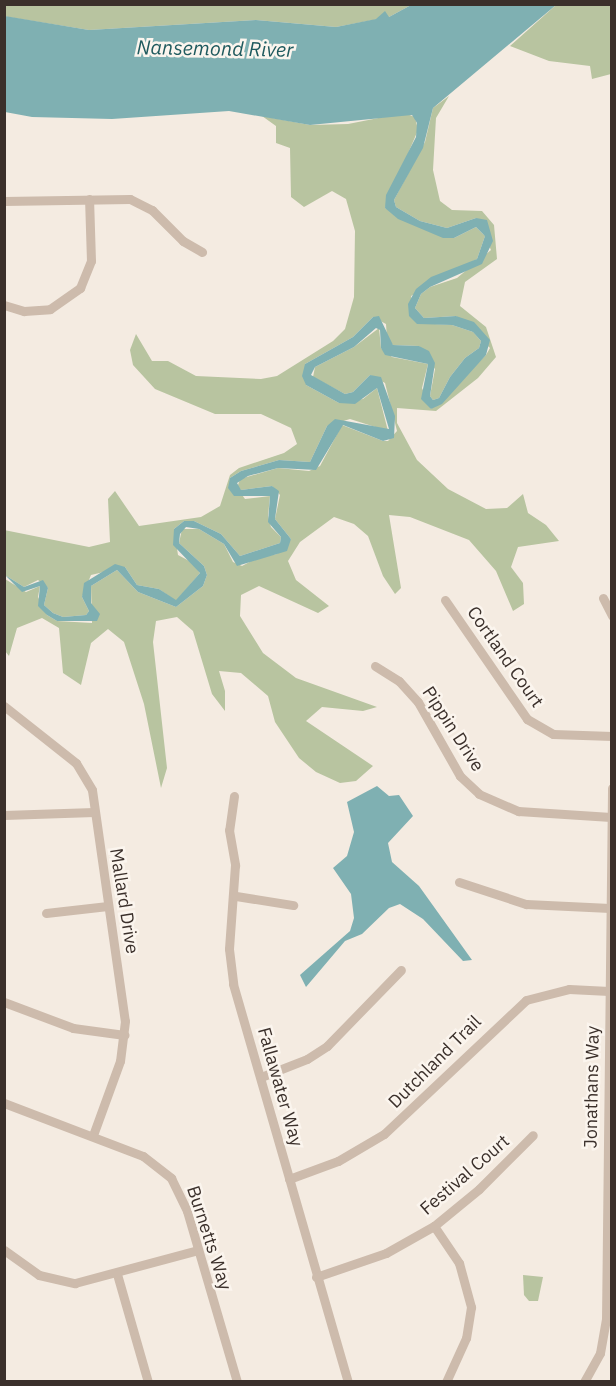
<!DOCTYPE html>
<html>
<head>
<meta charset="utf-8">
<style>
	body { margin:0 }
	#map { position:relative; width:616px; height:1386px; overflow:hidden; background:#f4ebe1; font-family:"IBM Plex Sans",sans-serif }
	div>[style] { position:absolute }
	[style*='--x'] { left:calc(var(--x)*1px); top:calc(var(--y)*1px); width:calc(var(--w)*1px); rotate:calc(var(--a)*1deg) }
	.green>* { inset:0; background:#b8c4a0 }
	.water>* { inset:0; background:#7fb0b2 }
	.minor>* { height:9px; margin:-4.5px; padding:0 4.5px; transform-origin:4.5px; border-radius:4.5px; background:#cdbbac }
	span { translate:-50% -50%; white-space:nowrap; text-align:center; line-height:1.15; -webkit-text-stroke:5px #fbf5ee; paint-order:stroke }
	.street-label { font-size:18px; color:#3b302b }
	.water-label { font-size:20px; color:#1f5a5e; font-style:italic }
	.frame { position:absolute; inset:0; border:6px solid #3b302b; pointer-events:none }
</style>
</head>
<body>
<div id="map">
	<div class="green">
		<i style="clip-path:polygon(4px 5px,411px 5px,389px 17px,336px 27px,256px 20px,89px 30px,8px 17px,5px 16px)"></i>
		<i style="clip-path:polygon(556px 5px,611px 5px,611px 74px,592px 79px,590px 66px,549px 61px,510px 46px)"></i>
		<i style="clip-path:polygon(449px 96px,436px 118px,433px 170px,440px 201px,452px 210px,482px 211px,494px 225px,497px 259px,465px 282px,460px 306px,486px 327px,496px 357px,478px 378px,436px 411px,397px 408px,397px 423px,417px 460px,448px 489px,486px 509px,507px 508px,523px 494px,528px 513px,546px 525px,559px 541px,518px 547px,511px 567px,523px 583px,524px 604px,513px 611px,496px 571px,469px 540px,410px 517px,389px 515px,401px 588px,395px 594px,383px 576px,368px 536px,354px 524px,334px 517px,300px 542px,288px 561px,296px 580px,329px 606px,318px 613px,259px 586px,241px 595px,240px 616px,263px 653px,296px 678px,377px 707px,363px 711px,322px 707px,306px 721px,373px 766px,356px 781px,340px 783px,316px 772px,299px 758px,275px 722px,268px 696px,241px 673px,219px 671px,225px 691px,225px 711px,212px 694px,193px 631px,177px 617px,156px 621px,153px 642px,167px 768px,161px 788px,144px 704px,124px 642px,108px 629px,91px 643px,81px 685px,63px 673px,59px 628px,42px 618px,17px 628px,9px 656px,5px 651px,5px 579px,26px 592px,40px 586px,38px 597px,47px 615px,57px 621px,92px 623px,91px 586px,117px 570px,138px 592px,176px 607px,203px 586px,207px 575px,204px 566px,179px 543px,182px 529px,199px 529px,224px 544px,233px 562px,242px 566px,257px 558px,277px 554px,291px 539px,275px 519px,280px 495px,272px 486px,241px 490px,237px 488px,240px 479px,278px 468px,309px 471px,320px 466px,342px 425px,383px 441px,388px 441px,397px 431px,385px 383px,370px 375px,353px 392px,345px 394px,313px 377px,315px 367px,354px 347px,379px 328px,381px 348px,392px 357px,428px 364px,422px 388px,431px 409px,486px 355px,490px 348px,456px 316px,424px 318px,415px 308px,421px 294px,430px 287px,457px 278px,491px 250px,476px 218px,447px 228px,420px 221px,396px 207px,394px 200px,425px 142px,433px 108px)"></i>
		<i style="clip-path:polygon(404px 113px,415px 117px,418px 130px,385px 208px,454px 238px,476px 227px,485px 236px,477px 259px,411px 296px,417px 323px,452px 325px,473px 332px,481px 341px,479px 348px,465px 358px,450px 377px,439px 398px,433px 400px,430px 396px,435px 369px,419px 346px,393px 345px,387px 339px,386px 324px,373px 317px,353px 337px,305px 364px,306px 385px,339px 403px,363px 399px,377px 388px,388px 431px,350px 419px,327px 426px,310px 462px,279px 460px,241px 471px,230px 478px,245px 499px,270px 496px,268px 516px,271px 527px,281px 537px,280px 543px,240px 556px,221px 534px,194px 521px,184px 521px,174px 529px,178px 555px,193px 563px,200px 573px,176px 601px,159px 589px,137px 585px,125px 567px,91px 575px,82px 597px,89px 611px,86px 615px,63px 617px,53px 613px,44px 605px,48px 588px,38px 580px,24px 587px,5px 575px,4px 530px,89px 547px,110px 542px,108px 499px,115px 491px,139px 526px,201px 517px,220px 506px,230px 475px,239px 468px,284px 453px,297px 444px,291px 428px,261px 414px,215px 414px,155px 389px,133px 365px,130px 350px,136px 334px,152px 361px,168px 361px,196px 376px,261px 379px,277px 376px,333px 341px,345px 329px,354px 297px,355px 231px,346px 199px,332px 191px,304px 207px,291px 197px,290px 148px,276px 143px,276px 126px,262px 116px,310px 125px,348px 124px)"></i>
		<i style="clip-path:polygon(523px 1275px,543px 1277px,538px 1301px,529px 1301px,524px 1295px)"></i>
	</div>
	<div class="water">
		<i style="clip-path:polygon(411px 5px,556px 5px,433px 108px,423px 148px,394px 200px,396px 207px,420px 221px,447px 228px,476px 218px,487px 220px,493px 241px,482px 264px,430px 287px,421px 294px,415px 308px,424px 318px,456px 316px,474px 322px,490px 340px,486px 355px,442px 404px,431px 409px,421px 399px,428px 364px,385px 355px,381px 348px,380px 330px,376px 328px,354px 347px,315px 367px,311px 375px,345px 394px,353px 392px,370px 375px,381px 377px,395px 416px,394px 438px,383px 441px,343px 425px,316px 470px,278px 468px,248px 476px,237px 483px,241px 490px,272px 486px,279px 491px,275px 519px,291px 539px,287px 551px,237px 566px,224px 544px,199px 529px,186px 527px,180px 534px,179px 543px,204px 566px,207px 575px,203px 586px,176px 607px,138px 592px,117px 570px,91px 586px,91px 603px,100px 614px,97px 621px,57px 621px,47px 615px,38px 606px,40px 586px,22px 592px,5px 575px,24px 587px,43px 580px,48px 588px,44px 605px,53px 613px,63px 617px,86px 615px,89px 611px,82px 597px,84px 583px,115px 564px,125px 567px,137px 585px,159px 589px,176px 600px,200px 573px,173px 545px,174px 529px,184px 521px,194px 521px,221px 534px,240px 556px,280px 543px,281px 537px,268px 522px,270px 496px,234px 496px,228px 488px,230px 478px,241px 471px,279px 460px,310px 462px,327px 426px,335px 419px,389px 429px,377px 388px,355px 404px,339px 403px,306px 385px,302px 376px,305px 364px,353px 337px,373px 317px,379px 316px,393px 345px,419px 346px,429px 351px,435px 363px,430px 396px,433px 400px,439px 398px,450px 377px,465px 358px,479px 348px,481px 341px,473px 332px,452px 325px,417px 324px,409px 316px,408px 304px,416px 289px,431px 277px,477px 259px,485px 236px,476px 227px,454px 238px,443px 238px,398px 219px,385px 208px,386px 195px,416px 137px,417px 123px,412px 115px,310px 125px,229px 111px,112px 119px,32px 117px,5px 112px,5px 16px,89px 30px,256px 20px,336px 27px,376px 19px,385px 11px,389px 17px)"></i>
		<i style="clip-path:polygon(377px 786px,389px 796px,399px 795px,413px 816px,388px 843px,392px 862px,419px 886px,472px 960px,463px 961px,423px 919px,400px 904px,389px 908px,362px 934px,345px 941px,306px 987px,300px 975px,350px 931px,354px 918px,351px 894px,333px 868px,347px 856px,354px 832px,347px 802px)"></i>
	</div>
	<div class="minor">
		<i style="--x:4;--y:201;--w:126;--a:-0.9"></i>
		<i style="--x:130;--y:199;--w:25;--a:27"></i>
		<i style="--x:152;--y:210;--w:44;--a:45"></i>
		<i style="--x:183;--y:241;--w:22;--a:30"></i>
		<i style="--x:4;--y:305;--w:21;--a:17"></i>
		<i style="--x:24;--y:311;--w:26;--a:-4"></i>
		<i style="--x:50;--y:309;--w:37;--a:-35"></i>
		<i style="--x:80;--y:288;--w:29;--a:-68"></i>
		<i style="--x:91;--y:261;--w:62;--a:-91.8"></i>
		<i style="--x:603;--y:598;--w:20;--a:63"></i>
		<i style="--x:445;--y:600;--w:145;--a:55.4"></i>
		<i style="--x:527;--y:719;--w:30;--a:30"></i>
		<i style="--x:553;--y:734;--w:59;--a:1.9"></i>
		<i style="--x:375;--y:666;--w:28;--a:32"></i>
		<i style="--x:399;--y:681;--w:28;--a:48"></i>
		<i style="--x:418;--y:702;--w:85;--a:60.4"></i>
		<i style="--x:460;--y:776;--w:26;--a:43"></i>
		<i style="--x:479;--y:794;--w:43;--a:23.6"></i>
		<i style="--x:518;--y:811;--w:93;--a:3.7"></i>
		<i style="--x:4;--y:706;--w:92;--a:38.4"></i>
		<i style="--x:76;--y:763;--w:31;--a:59"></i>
		<i style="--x:92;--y:790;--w:233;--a:81.9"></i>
		<i style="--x:125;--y:1021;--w:40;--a:97.1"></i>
		<i style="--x:120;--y:1061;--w:79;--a:110"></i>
		<i style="--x:234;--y:796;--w:34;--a:98"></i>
		<i style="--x:229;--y:830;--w:36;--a:80"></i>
		<i style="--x:235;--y:865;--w:84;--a:94.1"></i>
		<i style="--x:229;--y:949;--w:35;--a:83"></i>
		<i style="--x:233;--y:984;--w:414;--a:73.9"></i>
		<i style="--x:4;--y:815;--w:90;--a:-1.9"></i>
		<i style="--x:459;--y:882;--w:71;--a:18.2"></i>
		<i style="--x:526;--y:904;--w:84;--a:2.7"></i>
		<i style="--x:236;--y:896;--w:58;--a:9"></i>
		<i style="--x:46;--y:913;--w:62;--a:-6.4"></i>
		<i style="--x:4;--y:1002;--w:74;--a:20.6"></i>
		<i style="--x:73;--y:1028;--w:52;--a:7.7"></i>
		<i style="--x:261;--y:1077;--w:49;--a:-21.4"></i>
		<i style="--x:307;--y:1059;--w:24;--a:-33"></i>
		<i style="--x:327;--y:1046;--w:106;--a:-45.8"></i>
		<i style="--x:4;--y:1103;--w:149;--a:20.9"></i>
		<i style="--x:143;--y:1156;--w:36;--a:38"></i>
		<i style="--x:171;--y:1178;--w:37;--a:64"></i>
		<i style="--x:187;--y:1211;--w:178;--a:73.7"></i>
		<i style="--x:289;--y:1179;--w:52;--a:-20.2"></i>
		<i style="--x:338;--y:1161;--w:53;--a:-30.4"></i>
		<i style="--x:384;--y:1134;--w:195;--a:-43.3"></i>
		<i style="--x:526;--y:1000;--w:44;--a:-14.3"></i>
		<i style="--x:569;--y:989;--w:40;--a:2.9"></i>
		<i style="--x:434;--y:1226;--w:45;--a:56"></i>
		<i style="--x:459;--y:1263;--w:46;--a:74.7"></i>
		<i style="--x:471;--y:1307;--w:31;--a:99"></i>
		<i style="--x:466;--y:1338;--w:48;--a:114.4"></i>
		<i style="--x:4;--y:1250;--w:43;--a:35.5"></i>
		<i style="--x:39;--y:1275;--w:37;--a:13"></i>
		<i style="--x:75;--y:1283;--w:127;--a:-15"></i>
		<i style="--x:117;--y:1274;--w:112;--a:74"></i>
		<i style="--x:316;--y:1277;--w:74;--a:-18.9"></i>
		<i style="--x:386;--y:1253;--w:55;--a:-29.4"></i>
		<i style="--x:434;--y:1226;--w:58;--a:-39.4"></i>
		<i style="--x:479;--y:1189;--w:76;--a:-45"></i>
		<i style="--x:584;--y:1382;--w:33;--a:-61"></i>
		<i style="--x:600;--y:1353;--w:34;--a:-80"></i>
		<i style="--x:606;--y:1320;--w:532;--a:-89.35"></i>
	</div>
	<div class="street-label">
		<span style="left:505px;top:657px;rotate:55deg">Cortland Court</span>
		<span style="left:453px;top:729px;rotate:57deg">Pippin Drive</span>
		<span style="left:124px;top:901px;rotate:81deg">Mallard Drive</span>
		<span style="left:435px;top:1062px;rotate:-45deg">Dutchland Trail</span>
		<span style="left:280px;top:1087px;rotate:74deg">Fallawater Way</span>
		<span style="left:592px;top:1087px;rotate:-89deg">Jonathans Way</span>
		<span style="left:465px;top:1175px;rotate:-41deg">Festival Court</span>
		<span style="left:209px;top:1238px;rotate:72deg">Burnetts Way</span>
	</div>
	<div class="water-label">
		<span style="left:215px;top:48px;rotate:1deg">Nansemond River</span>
	</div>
	<div class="frame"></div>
</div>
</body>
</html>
